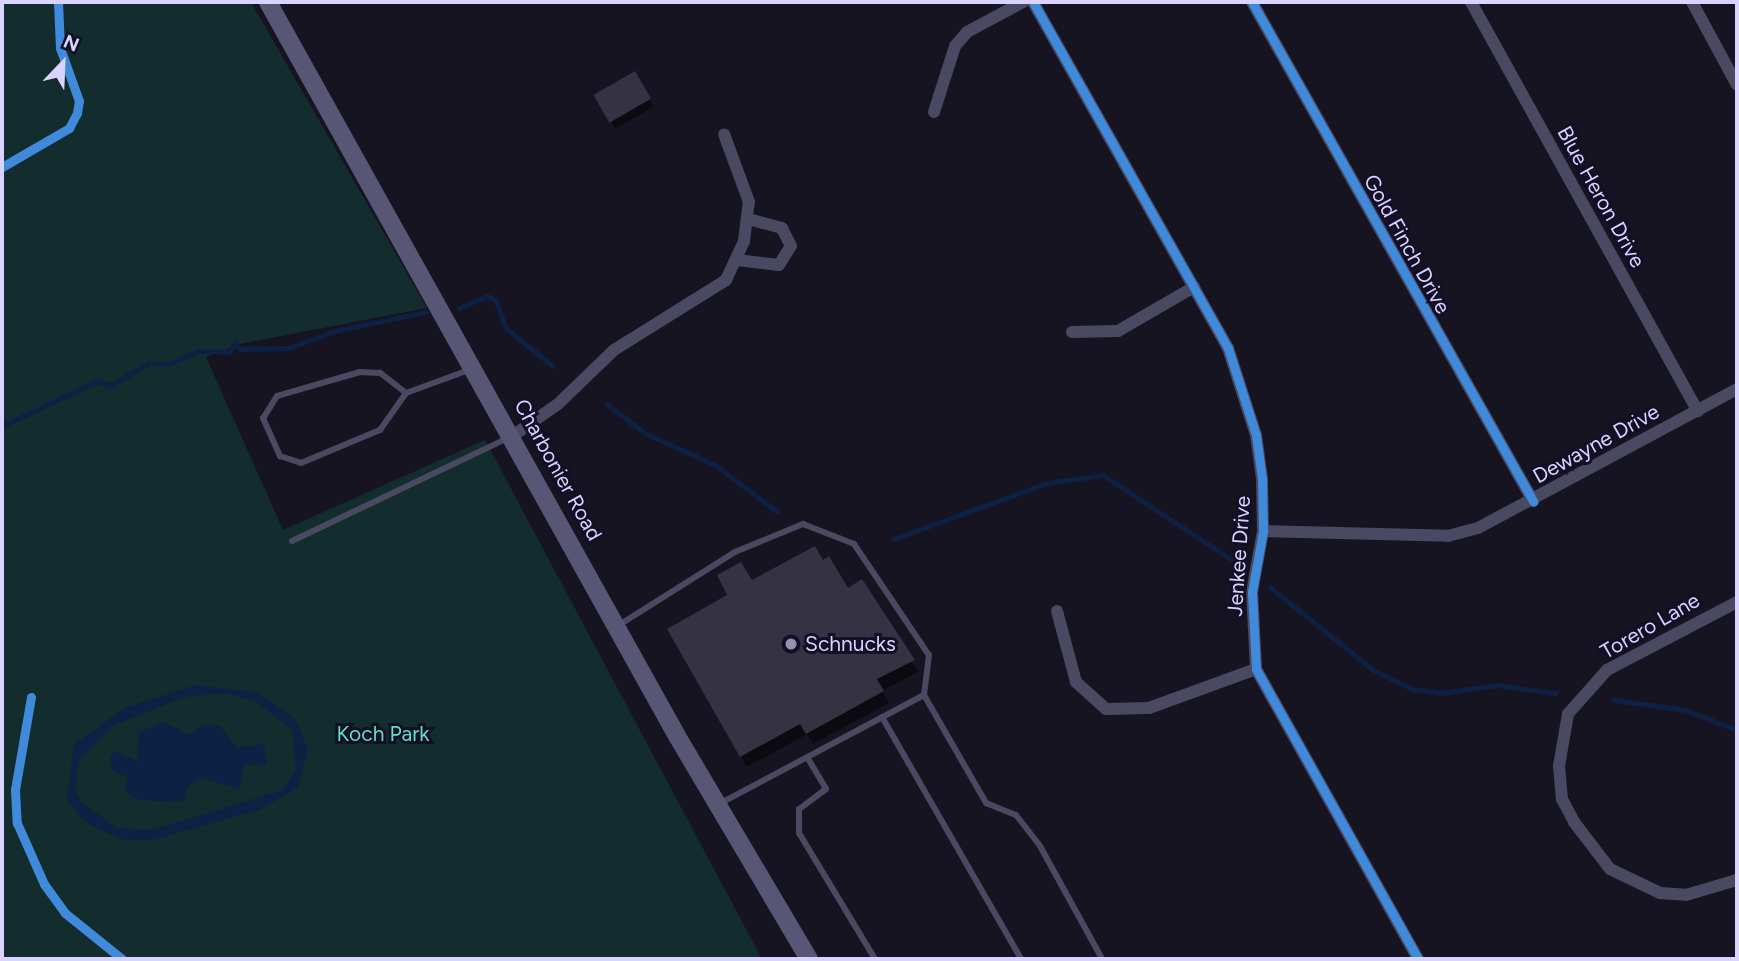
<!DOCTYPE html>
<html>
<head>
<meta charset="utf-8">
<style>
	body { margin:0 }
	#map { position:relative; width:1739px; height:961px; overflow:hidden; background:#161421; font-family:Figtree,sans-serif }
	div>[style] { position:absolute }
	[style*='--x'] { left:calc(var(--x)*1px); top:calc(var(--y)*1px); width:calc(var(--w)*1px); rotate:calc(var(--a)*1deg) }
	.green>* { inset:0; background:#132c2d }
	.water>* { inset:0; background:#0d2144 }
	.shadow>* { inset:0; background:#0007; transform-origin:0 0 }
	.stream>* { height:4.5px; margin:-2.25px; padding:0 2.25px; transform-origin:2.25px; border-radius:2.25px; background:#0d2144 }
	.building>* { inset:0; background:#343243; transform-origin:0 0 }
	.lane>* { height:6px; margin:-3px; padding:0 3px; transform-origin:3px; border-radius:3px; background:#4a4962 }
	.street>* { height:12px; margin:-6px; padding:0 6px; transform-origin:6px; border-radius:6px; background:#4a4962 }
	.secondary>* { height:18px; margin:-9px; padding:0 9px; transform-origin:9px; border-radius:9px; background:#575674 }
	.cycleway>* { height:9px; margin:-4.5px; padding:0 4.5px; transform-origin:4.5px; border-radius:4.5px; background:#408adc }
	.dots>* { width:19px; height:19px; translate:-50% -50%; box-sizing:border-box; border:4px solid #130f26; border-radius:50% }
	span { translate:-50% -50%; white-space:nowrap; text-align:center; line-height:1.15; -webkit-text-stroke:6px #130f26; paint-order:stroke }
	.street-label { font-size:21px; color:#d9d4ff }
	.poi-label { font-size:21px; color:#d9d4ff }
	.left { translate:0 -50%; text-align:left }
	.park-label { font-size:21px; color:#5fe0c0 }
	.frame { position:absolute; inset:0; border:4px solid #d9d4ff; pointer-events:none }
	.north { position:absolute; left:28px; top:28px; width:70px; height:70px; -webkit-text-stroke:5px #130f26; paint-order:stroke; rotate:23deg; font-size:19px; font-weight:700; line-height:28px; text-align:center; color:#d9d4ff }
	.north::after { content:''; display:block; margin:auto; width:24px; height:32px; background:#d9d4ff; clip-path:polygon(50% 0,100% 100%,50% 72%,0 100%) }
</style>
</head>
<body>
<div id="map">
	<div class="green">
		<i style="clip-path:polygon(2px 2px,251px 2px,427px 308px,240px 344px,206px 357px,283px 530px,485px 440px,762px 959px,2px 959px)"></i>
	</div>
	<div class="water">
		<i style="clip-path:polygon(evenodd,195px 685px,257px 692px,295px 719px,308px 749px,298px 787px,261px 809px,153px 840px,122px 840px,85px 822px,67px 799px,74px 744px,125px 708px,195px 685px,227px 693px,256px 702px,292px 729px,296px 770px,283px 790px,152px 830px,117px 828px,81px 802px,75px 791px,79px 760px,114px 725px,184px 697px,227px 693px)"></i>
		<i style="clip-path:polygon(164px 722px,189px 735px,204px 724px,221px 726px,236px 747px,264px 744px,267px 764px,244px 765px,239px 789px,201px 778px,188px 786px,183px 802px,137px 800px,124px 788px,128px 778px,112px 770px,110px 758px,115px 751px,137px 761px,139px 732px)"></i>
	</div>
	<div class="shadow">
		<i style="left:634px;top:73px;width:39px;height:44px;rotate:60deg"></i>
		<i style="clip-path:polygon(822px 562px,919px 671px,882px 691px,889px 703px,813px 744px,807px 734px,747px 767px,670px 629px,752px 582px)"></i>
	</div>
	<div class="stream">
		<i style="--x:459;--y:308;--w:30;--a:-23"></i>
		<i style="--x:487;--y:296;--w:10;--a:24"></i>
		<i style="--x:496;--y:300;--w:30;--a:70"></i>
		<i style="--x:506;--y:328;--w:60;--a:39"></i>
		<i style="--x:607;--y:404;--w:48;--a:37.3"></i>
		<i style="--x:645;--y:433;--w:79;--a:24.6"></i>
		<i style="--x:717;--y:466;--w:76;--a:37"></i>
		<i style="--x:2;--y:426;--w:105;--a:-25.3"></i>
		<i style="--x:97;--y:381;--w:15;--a:16"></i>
		<i style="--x:111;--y:385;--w:43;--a:-29.6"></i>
		<i style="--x:148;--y:364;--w:20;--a:0"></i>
		<i style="--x:168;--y:364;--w:34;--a:-23"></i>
		<i style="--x:199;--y:351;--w:31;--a:2"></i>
		<i style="--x:230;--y:352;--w:10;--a:-61"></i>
		<i style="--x:235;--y:343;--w:8;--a:50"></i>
		<i style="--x:240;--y:349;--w:49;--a:-1.2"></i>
		<i style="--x:289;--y:348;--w:48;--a:-20.7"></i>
		<i style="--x:334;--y:331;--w:94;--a:-11.7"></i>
		<i style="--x:894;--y:539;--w:163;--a:-20.1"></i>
		<i style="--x:1047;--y:483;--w:57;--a:-8.1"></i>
		<i style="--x:1103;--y:475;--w:168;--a:33.3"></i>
		<i style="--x:1270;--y:587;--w:134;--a:38.7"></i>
		<i style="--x:1375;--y:671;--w:42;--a:25.3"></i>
		<i style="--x:1413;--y:689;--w:29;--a:8"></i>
		<i style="--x:1442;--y:693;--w:56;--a:-8.3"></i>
		<i style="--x:1497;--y:685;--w:59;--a:7.9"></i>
		<i style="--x:1614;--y:700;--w:73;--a:7.9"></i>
		<i style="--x:1686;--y:710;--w:55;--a:21.4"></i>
	</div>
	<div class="building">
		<i style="left:635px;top:71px;width:32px;height:48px;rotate:60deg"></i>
		<i style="clip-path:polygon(815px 546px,823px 560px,829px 556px,848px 588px,862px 579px,915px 660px,877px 679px,884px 691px,806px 734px,800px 724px,740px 757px,667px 629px,727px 595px,717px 575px,741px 562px,752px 580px)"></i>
	</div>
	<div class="lane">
		<i style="--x:406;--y:393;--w:33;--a:-142"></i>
		<i style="--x:380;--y:373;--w:20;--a:-177"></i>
		<i style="--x:360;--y:372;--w:86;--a:163.9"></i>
		<i style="--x:277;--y:396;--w:26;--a:122"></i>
		<i style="--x:263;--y:418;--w:42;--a:65.9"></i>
		<i style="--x:280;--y:456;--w:22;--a:18"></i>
		<i style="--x:301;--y:463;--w:86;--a:-22.7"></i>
		<i style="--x:380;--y:430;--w:45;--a:-54.9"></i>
		<i style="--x:406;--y:393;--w:67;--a:-20.1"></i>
		<i style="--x:292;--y:541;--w:239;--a:-25.5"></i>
		<i style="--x:619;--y:625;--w:137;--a:-32.2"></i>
		<i style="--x:735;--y:552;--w:74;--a:-22.4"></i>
		<i style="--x:803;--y:524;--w:55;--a:21.4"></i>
		<i style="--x:854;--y:544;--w:134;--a:56"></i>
		<i style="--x:929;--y:655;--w:40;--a:97.1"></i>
		<i style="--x:924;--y:695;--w:232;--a:152"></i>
		<i style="--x:924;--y:695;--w:125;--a:60.1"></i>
		<i style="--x:986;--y:803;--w:32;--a:22"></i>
		<i style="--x:1016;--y:815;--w:39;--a:52"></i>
		<i style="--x:1040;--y:846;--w:129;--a:61.2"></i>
		<i style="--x:882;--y:717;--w:279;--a:60.1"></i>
		<i style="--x:807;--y:757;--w:37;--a:59"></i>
		<i style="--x:826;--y:789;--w:34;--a:143"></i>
		<i style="--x:799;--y:809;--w:24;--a:90"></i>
		<i style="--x:799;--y:833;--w:147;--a:58.9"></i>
	</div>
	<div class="street">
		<i style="--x:1033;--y:2;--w:397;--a:60.6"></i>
		<i style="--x:1228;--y:348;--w:91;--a:72.2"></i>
		<i style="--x:1256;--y:435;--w:44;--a:82.2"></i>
		<i style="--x:1262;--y:479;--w:52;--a:88.9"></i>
		<i style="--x:1263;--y:531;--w:62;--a:100.2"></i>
		<i style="--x:1252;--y:592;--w:77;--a:87"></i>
		<i style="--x:1256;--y:669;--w:332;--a:60.8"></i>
		<i style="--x:1252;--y:2;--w:573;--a:60.61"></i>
		<i style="--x:1471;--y:2;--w:468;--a:61"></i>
		<i style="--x:1692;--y:2;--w:94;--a:61.5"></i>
		<i style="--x:934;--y:112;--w:69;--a:-72.3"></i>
		<i style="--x:955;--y:46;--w:18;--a:-49"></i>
		<i style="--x:967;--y:32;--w:64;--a:-28.2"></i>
		<i style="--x:737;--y:260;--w:42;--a:6.8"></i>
		<i style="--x:779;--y:265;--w:22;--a:-58"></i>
		<i style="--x:791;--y:246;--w:20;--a:-117"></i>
		<i style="--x:782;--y:228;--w:34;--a:-165"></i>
		<i style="--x:1072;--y:332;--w:46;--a:-1.2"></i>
		<i style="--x:1118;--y:331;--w:88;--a:-30.1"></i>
		<i style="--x:514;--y:435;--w:54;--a:-35.2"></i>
		<i style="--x:558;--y:404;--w:78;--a:-44"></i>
		<i style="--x:614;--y:350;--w:132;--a:-32"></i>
		<i style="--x:726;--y:280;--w:43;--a:-65.2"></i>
		<i style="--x:744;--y:241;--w:39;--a:-83"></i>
		<i style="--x:749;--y:202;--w:72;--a:-110.2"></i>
		<i style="--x:1263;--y:531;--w:185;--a:1.5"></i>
		<i style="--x:1448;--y:536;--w:31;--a:-15"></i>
		<i style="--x:1478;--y:528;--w:294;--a:-28.2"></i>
		<i style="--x:1737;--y:602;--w:147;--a:152.4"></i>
		<i style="--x:1607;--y:670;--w:59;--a:131.6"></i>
		<i style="--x:1568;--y:714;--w:53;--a:99.8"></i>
		<i style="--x:1559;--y:766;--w:33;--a:85"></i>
		<i style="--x:1562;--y:799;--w:26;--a:62"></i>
		<i style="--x:1574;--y:822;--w:59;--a:52.5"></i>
		<i style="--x:1610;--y:869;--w:55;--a:25.6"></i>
		<i style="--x:1660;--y:893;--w:26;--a:4"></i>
		<i style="--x:1686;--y:895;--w:53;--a:-16.4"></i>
		<i style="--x:1057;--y:611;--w:73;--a:75"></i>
		<i style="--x:1076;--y:682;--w:40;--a:42"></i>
		<i style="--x:1106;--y:709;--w:43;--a:-1.3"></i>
		<i style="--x:1149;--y:708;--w:114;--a:-20"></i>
	</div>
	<div class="secondary">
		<i style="--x:268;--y:2;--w:840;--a:60.87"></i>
		<i style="--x:677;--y:736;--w:259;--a:59.4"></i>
	</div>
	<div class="cycleway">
		<i style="--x:1033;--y:2;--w:397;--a:60.6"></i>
		<i style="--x:1228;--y:348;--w:91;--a:72.2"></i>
		<i style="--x:1256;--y:435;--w:44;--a:82.2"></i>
		<i style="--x:1262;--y:479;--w:52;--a:88.9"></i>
		<i style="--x:1263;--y:531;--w:62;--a:100.2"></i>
		<i style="--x:1252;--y:592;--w:77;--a:87"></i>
		<i style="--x:1256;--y:669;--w:332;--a:60.8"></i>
		<i style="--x:1252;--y:2;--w:573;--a:60.61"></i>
		<i style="--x:2;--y:167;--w:78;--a:-30.2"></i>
		<i style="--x:69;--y:128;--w:17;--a:-62"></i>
		<i style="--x:77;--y:113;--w:12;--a:-81"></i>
		<i style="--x:79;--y:101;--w:56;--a:-109.7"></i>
		<i style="--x:60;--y:48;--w:46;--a:-92.5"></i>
		<i style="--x:31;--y:697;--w:94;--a:99.8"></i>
		<i style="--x:15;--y:790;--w:33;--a:87"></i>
		<i style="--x:17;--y:823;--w:67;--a:66.1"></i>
		<i style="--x:44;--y:884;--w:36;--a:54"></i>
		<i style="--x:65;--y:913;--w:73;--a:38.9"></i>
	</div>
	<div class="dots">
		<i style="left:791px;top:644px;background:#9591b1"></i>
	</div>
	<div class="street-label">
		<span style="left:1601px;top:197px;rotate:61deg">Blue Heron Drive</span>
		<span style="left:1407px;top:244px;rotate:61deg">Gold Finch Drive</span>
		<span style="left:1596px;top:444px;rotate:-29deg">Dewayne Drive</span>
		<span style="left:558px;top:470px;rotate:61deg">Charbonier Road</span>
		<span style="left:1239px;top:556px;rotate:-86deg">Jenkee Drive</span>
		<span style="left:1650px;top:626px;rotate:-30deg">Torero Lane</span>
	</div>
	<div class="poi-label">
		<span class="left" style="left:805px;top:644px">Schnucks</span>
	</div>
	<div class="park-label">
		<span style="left:383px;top:734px">Koch Park</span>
	</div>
	<div class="frame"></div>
	<div class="north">N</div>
</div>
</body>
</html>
